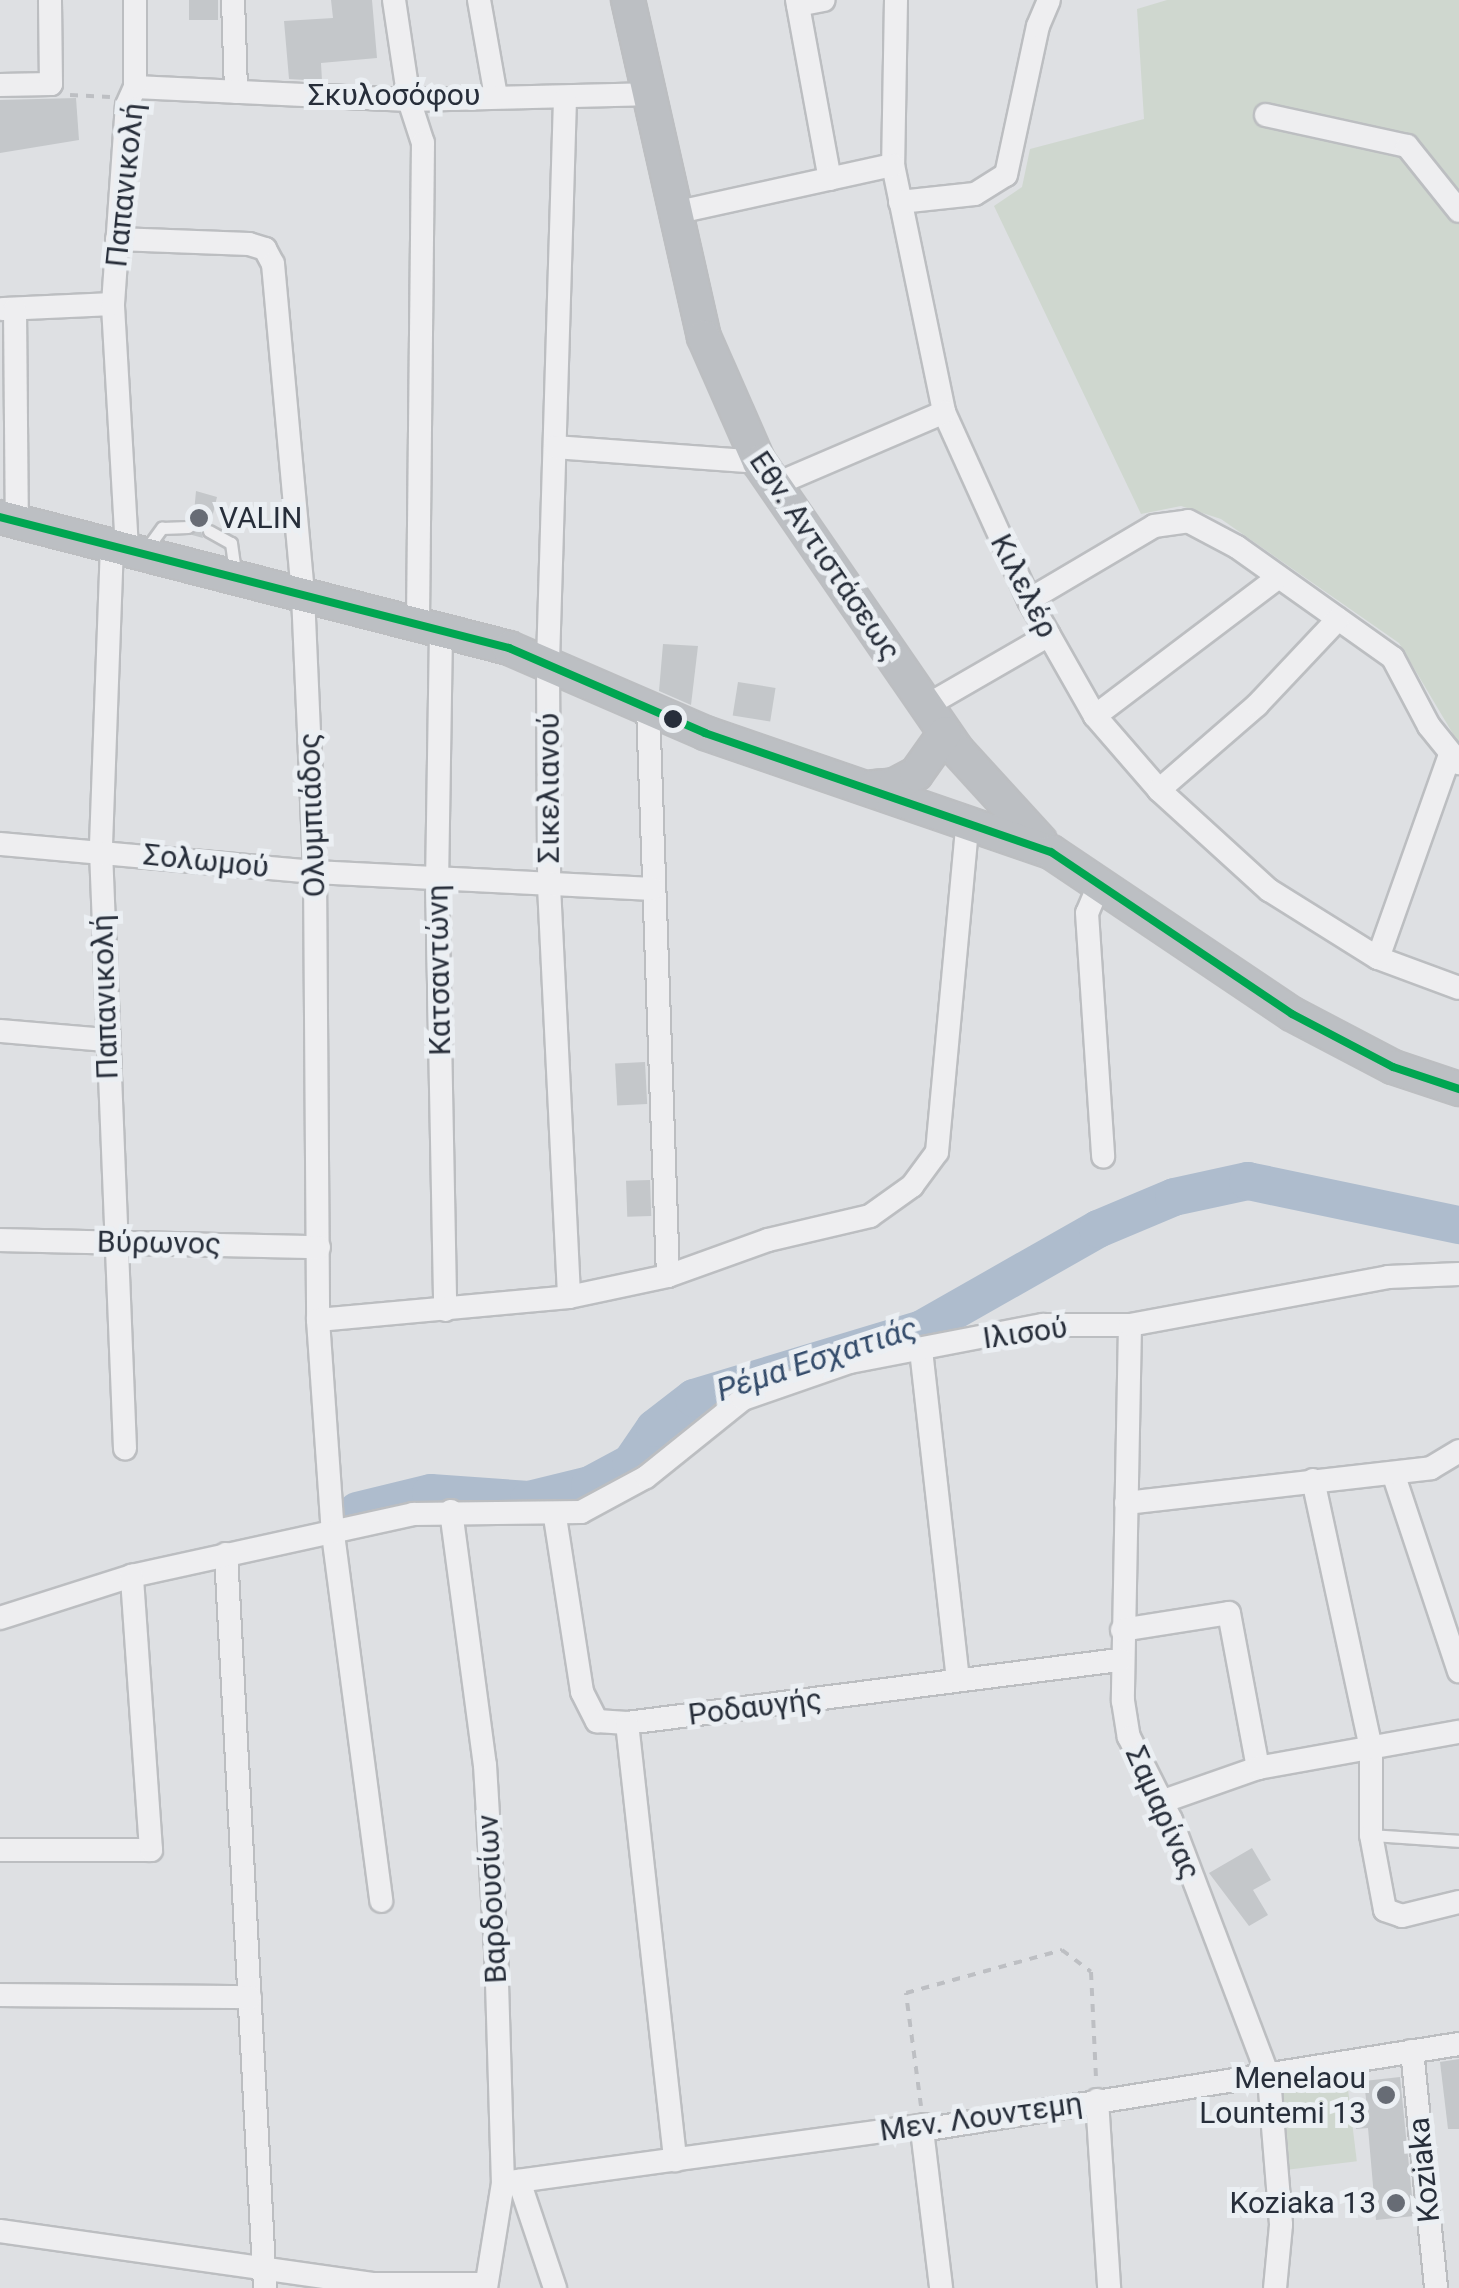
<!DOCTYPE html>
<html>
<head>
<meta charset="utf-8">
<style>
	body { margin:0 }
	#map { position:relative; width:1459px; height:2288px; overflow:hidden; background:#dee0e3; font-family:Roboto,sans-serif }
	div>[style] { position:absolute }
	[style*='--x'] { left:calc(var(--x)*1px); top:calc(var(--y)*1px); width:calc(var(--w)*1px); rotate:calc(var(--a)*1deg) }
	.green>* { inset:0; background:#cfd7cf; transform-origin:0 0 }
	.river>* { height:38px; margin:-19px; padding:0 19px; transform-origin:19px; border-radius:19px; background:#aebccd }
	.building>* { inset:0; background:#c4c7ca; transform-origin:0 0 }
	.path>* { height:4px; margin-top:-2px; transform-origin:0; background:repeating-linear-gradient(90deg,#bdbfc3 0 8px,transparent 0 16px) }
	.roads { filter:drop-shadow(2px 0 #bcbec1) drop-shadow(-2px 0 #bcbec1) drop-shadow(0 2px #bcbec1) drop-shadow(0 -2px #bcbec1) }
	.lane>* { height:11px; margin:-5.5px; padding:0 5.5px; transform-origin:5.5px; border-radius:5.5px; background:#eeeef0 }
	.street>* { height:22px; margin:-11px; padding:0 11px; transform-origin:11px; border-radius:11px; background:#eeeef0 }
	.secondary>* { height:32px; margin:-16px; padding:0 16px; transform-origin:16px; border-radius:16px; background:#bcbfc3 }
	.bus-1>* { height:8px; margin:-4px; padding:0 4px; transform-origin:4px; border-radius:4px; background:#00a651 }
	.dots>* { width:28px; height:28px; translate:-50% -50%; box-sizing:border-box; border:5px solid #ebeff3; border-radius:50% }
	span { translate:-50% -50%; white-space:nowrap; text-align:center; line-height:1.15; -webkit-text-stroke:10px #ebeff3; paint-order:stroke }
	.street-label { font-size:30px; color:#272e3a }
	.poi-label { font-size:30px; color:#272e3a }
	.left { translate:0 -50%; text-align:left }
	.right { translate:-100% -50%; text-align:right }
	.water-label { font-size:32px; color:#344c6b; font-style:italic }
</style>
</head>
<body>
<div id="map">
	<div class="green">
		<i style="clip-path:polygon(1167px 0,1459px 0,1459px 744px,1399px 643px,1221px 519px,1181px 506px,1141px 514px,994px 206px,1022px 187px,1030px 149px,1144px 119px,1137px 9px)"></i>
		<i style="left:1346px;top:2073px;width:89px;height:72px;rotate:83deg"></i>
	</div>
	<div class="river">
		<i style="--x:357;--y:1511;--w:76;--a:-13.7"></i>
		<i style="--x:431;--y:1493;--w:98;--a:4.1"></i>
		<i style="--x:529;--y:1500;--w:63;--a:-13.8"></i>
		<i style="--x:590;--y:1485;--w:47;--a:-28.2"></i>
		<i style="--x:631;--y:1463;--w:42;--a:-55.6"></i>
		<i style="--x:655;--y:1428;--w:49;--a:-37.6"></i>
		<i style="--x:694;--y:1398;--w:238;--a:-16.8"></i>
		<i style="--x:922;--y:1329;--w:202;--a:-29.6"></i>
		<i style="--x:1098;--y:1229;--w:82;--a:-22.8"></i>
		<i style="--x:1174;--y:1197;--w:76;--a:-12.2"></i>
		<i style="--x:1248;--y:1181;--w:216;--a:11.8"></i>
	</div>
	<div class="building">
		<i style="left:189px;top:0;width:29px;height:20px"></i>
		<i style="clip-path:polygon(331px 0,372px 0,377px 58px,321px 63px,322px 81px,289px 79px,284px 21px,333px 18px)"></i>
		<i style="clip-path:polygon(76px 98px,79px 140px,0 153px,0 100px)"></i>
		<i style="clip-path:polygon(196px 491px,217px 497px,211px 522px,200px 527px,203px 538px,192px 535px)"></i>
		<i style="clip-path:polygon(663px 644px,698px 646px,691px 705px,659px 691px)"></i>
		<i style="left:738px;top:682px;width:38px;height:34px;rotate:9deg"></i>
		<i style="left:645px;top:1062px;width:42px;height:30px;rotate:87deg"></i>
		<i style="left:650px;top:1180px;width:36px;height:24px;rotate:88deg"></i>
		<i style="clip-path:polygon(1252px 1848px,1271px 1880px,1253px 1890px,1268px 1915px,1249px 1926px,1209px 1873px)"></i>
		<i style="clip-path:polygon(1459px 2059px,1459px 2129px,1448px 2129px,1440px 2062px)"></i>
		<i style="clip-path:polygon(1400px 2077px,1414px 2216px,1376px 2220px,1368px 2128px,1356px 2129px,1354px 2110px,1367px 2108px,1364px 2081px)"></i>
	</div>
	<div class="path">
		<i style="--x:70;--y:95;--w:40;--a:2.9"></i>
		<i style="--x:921;--y:2106;--w:114;--a:-97.6"></i>
		<i style="--x:906;--y:1993;--w:162;--a:-15.4"></i>
		<i style="--x:1062;--y:1950;--w:36;--a:37"></i>
		<i style="--x:1091;--y:1972;--w:108;--a:87.3"></i>
	</div>
	<div class="roads">
		<div class="lane">
			<i style="--x:209;--y:531;--w:25;--a:29"></i>
			<i style="--x:231;--y:543;--w:30;--a:82"></i>
			<i style="--x:145;--y:551;--w:29;--a:-54"></i>
			<i style="--x:162;--y:528;--w:26;--a:-2"></i>
			<i style="--x:1371;--y:1835;--w:88;--a:3.9"></i>
		</div>
		<div class="street">
			<i style="--x:233;--y:0;--w:92;--a:88.1"></i>
			<i style="--x:394;--y:0;--w:101;--a:81.5"></i>
			<i style="--x:409;--y:100;--w:45;--a:72"></i>
			<i style="--x:423;--y:143;--w:481;--a:90.6"></i>
			<i style="--x:479;--y:0;--w:97;--a:80"></i>
			<i style="--x:797;--y:0;--w:182;--a:79.6"></i>
			<i style="--x:896;--y:0;--w:165;--a:91"></i>
			<i style="--x:893;--y:165;--w:252;--a:78.3"></i>
			<i style="--x:944;--y:412;--w:206;--a:65.7"></i>
			<i style="--x:1029;--y:600;--w:133;--a:60.4"></i>
			<i style="--x:1095;--y:716;--w:98;--a:49.1"></i>
			<i style="--x:1159;--y:790;--w:149;--a:42.3"></i>
			<i style="--x:1269;--y:890;--w:128;--a:32"></i>
			<i style="--x:1378;--y:958;--w:86;--a:20.3"></i>
			<i style="--x:798;--y:5;--w:26;--a:-11"></i>
			<i style="--x:0;--y:85;--w:51;--a:-1.1"></i>
			<i style="--x:51;--y:84;--w:84;--a:-90.7"></i>
			<i style="--x:135;--y:87;--w:274;--a:2.7"></i>
			<i style="--x:409;--y:100;--w:244;--a:-1.4"></i>
			<i style="--x:565;--y:99;--w:564;--a:91.73"></i>
			<i style="--x:548;--y:663;--w:223;--a:89.7"></i>
			<i style="--x:549;--y:886;--w:411;--a:87.2"></i>
			<i style="--x:1266;--y:115;--w:144;--a:12.4"></i>
			<i style="--x:1407;--y:146;--w:83;--a:51.3"></i>
			<i style="--x:900;--y:202;--w:75;--a:-6.1"></i>
			<i style="--x:975;--y:194;--w:36;--a:-32"></i>
			<i style="--x:1006;--y:175;--w:152;--a:-77.9"></i>
			<i style="--x:1038;--y:26;--w:28;--a:-67"></i>
			<i style="--x:679;--y:212;--w:219;--a:-12.4"></i>
			<i style="--x:117;--y:239;--w:132;--a:2.2"></i>
			<i style="--x:249;--y:244;--w:17;--a:17"></i>
			<i style="--x:265;--y:249;--w:17;--a:62"></i>
			<i style="--x:273;--y:264;--w:332;--a:84.8"></i>
			<i style="--x:303;--y:595;--w:277;--a:87.5"></i>
			<i style="--x:315;--y:872;--w:448;--a:89.6"></i>
			<i style="--x:318;--y:1320;--w:215;--a:86"></i>
			<i style="--x:333;--y:1534;--w:370;--a:82.5"></i>
			<i style="--x:2;--y:309;--w:111;--a:-2.6"></i>
			<i style="--x:15;--y:309;--w:213;--a:89.5"></i>
			<i style="--x:555;--y:447;--w:205;--a:4.2"></i>
			<i style="--x:774;--y:485;--w:185;--a:-23.2"></i>
			<i style="--x:112;--y:545;--w:306;--a:92.1"></i>
			<i style="--x:101;--y:851;--w:598;--a:87.7"></i>
			<i style="--x:127;--y:549;--w:245;--a:-93.3"></i>
			<i style="--x:113;--y:304;--w:199;--a:-86"></i>
			<i style="--x:127;--y:105;--w:20;--a:-66"></i>
			<i style="--x:135;--y:87;--w:87;--a:-90"></i>
			<i style="--x:1029;--y:600;--w:145;--a:-30.6"></i>
			<i style="--x:1154;--y:526;--w:34;--a:-8"></i>
			<i style="--x:1188;--y:521;--w:55;--a:28"></i>
			<i style="--x:1237;--y:547;--w:191;--a:35.4"></i>
			<i style="--x:1393;--y:658;--w:77;--a:62.1"></i>
			<i style="--x:1429;--y:726;--w:48;--a:51"></i>
			<i style="--x:441;--y:631;--w:249;--a:90.9"></i>
			<i style="--x:437;--y:880;--w:430;--a:88.9"></i>
			<i style="--x:926;--y:706;--w:142;--a:-30"></i>
			<i style="--x:648;--y:707;--w:569;--a:87.99"></i>
			<i style="--x:1095;--y:716;--w:227;--a:-37.1"></i>
			<i style="--x:1159;--y:790;--w:130;--a:-40.9"></i>
			<i style="--x:1257;--y:705;--w:118;--a:-46.7"></i>
			<i style="--x:0;--y:844;--w:316;--a:5.1"></i>
			<i style="--x:315;--y:872;--w:337;--a:2.9"></i>
			<i style="--x:1099;--y:885;--w:30;--a:113"></i>
			<i style="--x:1087;--y:913;--w:244;--a:86.2"></i>
			<i style="--x:1378;--y:958;--w:215;--a:-70.5"></i>
			<i style="--x:0;--y:1031;--w:104;--a:4.9"></i>
			<i style="--x:0;--y:1240;--w:319;--a:1.3"></i>
			<i style="--x:318;--y:1320;--w:252;--a:-5.2"></i>
			<i style="--x:569;--y:1297;--w:101;--a:-12"></i>
			<i style="--x:668;--y:1276;--w:106;--a:-19.8"></i>
			<i style="--x:768;--y:1240;--w:105;--a:-13.2"></i>
			<i style="--x:870;--y:1216;--w:52;--a:-35.5"></i>
			<i style="--x:912;--y:1186;--w:42;--a:-53.7"></i>
			<i style="--x:937;--y:1152;--w:334;--a:-84.7"></i>
			<i style="--x:1130;--y:1325;--w:376;--a:91.1"></i>
			<i style="--x:1123;--y:1701;--w:36;--a:81"></i>
			<i style="--x:1129;--y:1737;--w:93;--a:63.2"></i>
			<i style="--x:1171;--y:1820;--w:276;--a:69.2"></i>
			<i style="--x:1269;--y:2078;--w:147;--a:85.3"></i>
			<i style="--x:1281;--y:2225;--w:63;--a:95.4"></i>
			<i style="--x:921;--y:1350;--w:332;--a:83.6"></i>
			<i style="--x:1393;--y:1473;--w:209;--a:71.6"></i>
			<i style="--x:1313;--y:1480;--w:275;--a:77.8"></i>
			<i style="--x:1371;--y:1749;--w:86;--a:90"></i>
			<i style="--x:1371;--y:1835;--w:76;--a:79.4"></i>
			<i style="--x:1385;--y:1910;--w:18;--a:19"></i>
			<i style="--x:1402;--y:1916;--w:59;--a:-13.8"></i>
			<i style="--x:1126;--y:1503;--w:307;--a:-6.5"></i>
			<i style="--x:1431;--y:1468;--w:33;--a:-31"></i>
			<i style="--x:451;--y:1511;--w:256;--a:82.4"></i>
			<i style="--x:485;--y:1765;--w:184;--a:86.6"></i>
			<i style="--x:496;--y:1949;--w:234;--a:88.3"></i>
			<i style="--x:503;--y:2183;--w:106;--a:99.2"></i>
			<i style="--x:555;--y:1517;--w:177;--a:81.2"></i>
			<i style="--x:582;--y:1692;--w:33;--a:63"></i>
			<i style="--x:597;--y:1721;--w:30;--a:4"></i>
			<i style="--x:627;--y:1723;--w:498;--a:-7.3"></i>
			<i style="--x:226;--y:1554;--w:735;--a:86.96"></i>
			<i style="--x:0;--y:1618;--w:139;--a:-17.7"></i>
			<i style="--x:132;--y:1576;--w:288;--a:-12.4"></i>
			<i style="--x:413;--y:1514;--w:168;--a:-0.7"></i>
			<i style="--x:581;--y:1512;--w:74;--a:-28.3"></i>
			<i style="--x:646;--y:1477;--w:124;--a:-38.8"></i>
			<i style="--x:743;--y:1399;--w:113;--a:-19.1"></i>
			<i style="--x:850;--y:1362;--w:197;--a:-10.9"></i>
			<i style="--x:1043;--y:1325;--w:87;--a:0"></i>
			<i style="--x:1130;--y:1325;--w:262;--a:-10.5"></i>
			<i style="--x:1388;--y:1277;--w:71;--a:-2.4"></i>
			<i style="--x:1122;--y:1630;--w:108;--a:-9"></i>
			<i style="--x:1229;--y:1613;--w:158;--a:79.4"></i>
			<i style="--x:627;--y:1723;--w:440;--a:83.7"></i>
			<i style="--x:1161;--y:1802;--w:103;--a:-19.3"></i>
			<i style="--x:1258;--y:1768;--w:204;--a:-10.2"></i>
			<i style="--x:0;--y:1850;--w:151;--a:0"></i>
			<i style="--x:151;--y:1850;--w:275;--a:-94"></i>
			<i style="--x:0;--y:1995;--w:250;--a:0.5"></i>
			<i style="--x:1412;--y:2051;--w:238;--a:84.2"></i>
			<i style="--x:1097;--y:2100;--w:188;--a:86.3"></i>
			<i style="--x:922;--y:2130;--w:159;--a:83.1"></i>
			<i style="--x:519;--y:2181;--w:113;--a:71.4"></i>
			<i style="--x:503;--y:2183;--w:425;--a:-7.8"></i>
			<i style="--x:924;--y:2125;--w:5;--a:112"></i>
			<i style="--x:922;--y:2130;--w:544;--a:-9.1"></i>
			<i style="--x:0;--y:2231;--w:376;--a:8.1"></i>
			<i style="--x:372;--y:2284;--w:114;--a:0"></i>
		</div>
		<div class="secondary">
			<i style="--x:628;--y:0;--w:345;--a:77.3"></i>
			<i style="--x:704;--y:337;--w:137;--a:66.3"></i>
			<i style="--x:759;--y:462;--w:348;--a:55.5"></i>
			<i style="--x:956;--y:749;--w:125;--a:47.6"></i>
			<i style="--x:0;--y:517;--w:526;--a:14.43"></i>
			<i style="--x:509;--y:648;--w:214;--a:23.4"></i>
			<i style="--x:705;--y:733;--w:366;--a:19"></i>
			<i style="--x:1051;--y:852;--w:290;--a:33.9"></i>
			<i style="--x:1292;--y:1014;--w:114;--a:27.7"></i>
			<i style="--x:1393;--y:1067;--w:70;--a:18.4"></i>
			<i style="--x:874;--y:787;--w:21;--a:-5"></i>
			<i style="--x:895;--y:785;--w:24;--a:-28"></i>
			<i style="--x:916;--y:774;--w:50;--a:-54.7"></i>
		</div>
	</div>
	<div class="bus-1">
		<i style="--x:0;--y:517;--w:526;--a:14.43"></i>
		<i style="--x:509;--y:648;--w:214;--a:23.4"></i>
		<i style="--x:705;--y:733;--w:366;--a:19"></i>
		<i style="--x:1051;--y:852;--w:290;--a:33.9"></i>
		<i style="--x:1292;--y:1014;--w:114;--a:27.7"></i>
		<i style="--x:1393;--y:1067;--w:70;--a:18.4"></i>
	</div>
	<div class="dots">
		<i style="left:199px;top:518px;background:#676c75"></i>
		<i style="left:673px;top:719px;background:#272e3a"></i>
		<i style="left:1386px;top:2095px;background:#676c75"></i>
		<i style="left:1396px;top:2203px;background:#676c75"></i>
	</div>
	<div class="street-label">
		<span style="left:394px;top:95px">Σκυλοσόφου</span>
		<span style="left:125px;top:185px;rotate:-84deg">Παπανικολή</span>
		<span style="left:825px;top:556px;rotate:56deg">Εθν. Αντιστάσεως</span>
		<span style="left:1024px;top:586px;rotate:63deg">Κιλελέρ</span>
		<span style="left:549px;top:788px;rotate:-90deg">Σικελιανού</span>
		<span style="left:312px;top:815px;rotate:-92deg">Ολυμπιάδος</span>
		<span style="left:206px;top:861px;rotate:6deg">Σολωμού</span>
		<span style="left:439px;top:970px;rotate:-91deg">Κατσαντώνη</span>
		<span style="left:105px;top:997px;rotate:-92deg">Παπανικολή</span>
		<span style="left:159px;top:1243px;rotate:1deg">Βύρωνος</span>
		<span style="left:1025px;top:1333px;rotate:-8deg">Ιλισού</span>
		<span style="left:755px;top:1707px;rotate:-7deg">Ροδαυγής</span>
		<span style="left:1163px;top:1813px;rotate:66deg">Σαμαρίνας</span>
		<span style="left:492px;top:1899px;rotate:-93deg">Βαρδουσίων</span>
		<span style="left:981px;top:2117px;rotate:-8deg">Μεν. Λουντεμη</span>
		<span style="left:1424px;top:2170px;rotate:-96deg">Koziaka</span>
	</div>
	<div class="poi-label">
		<span class="left" style="left:219px;top:518px">VALIN</span>
		<span class="right" style="left:1366px;top:2095px">Menelaou<br>Lountemi 13</span>
		<span class="right" style="left:1376px;top:2203px">Koziaka 13</span>
	</div>
	<div class="water-label">
		<span style="left:817px;top:1359px;rotate:-18deg">Ρέμα Εσχατιάς</span>
	</div>
</div>
</body>
</html>
